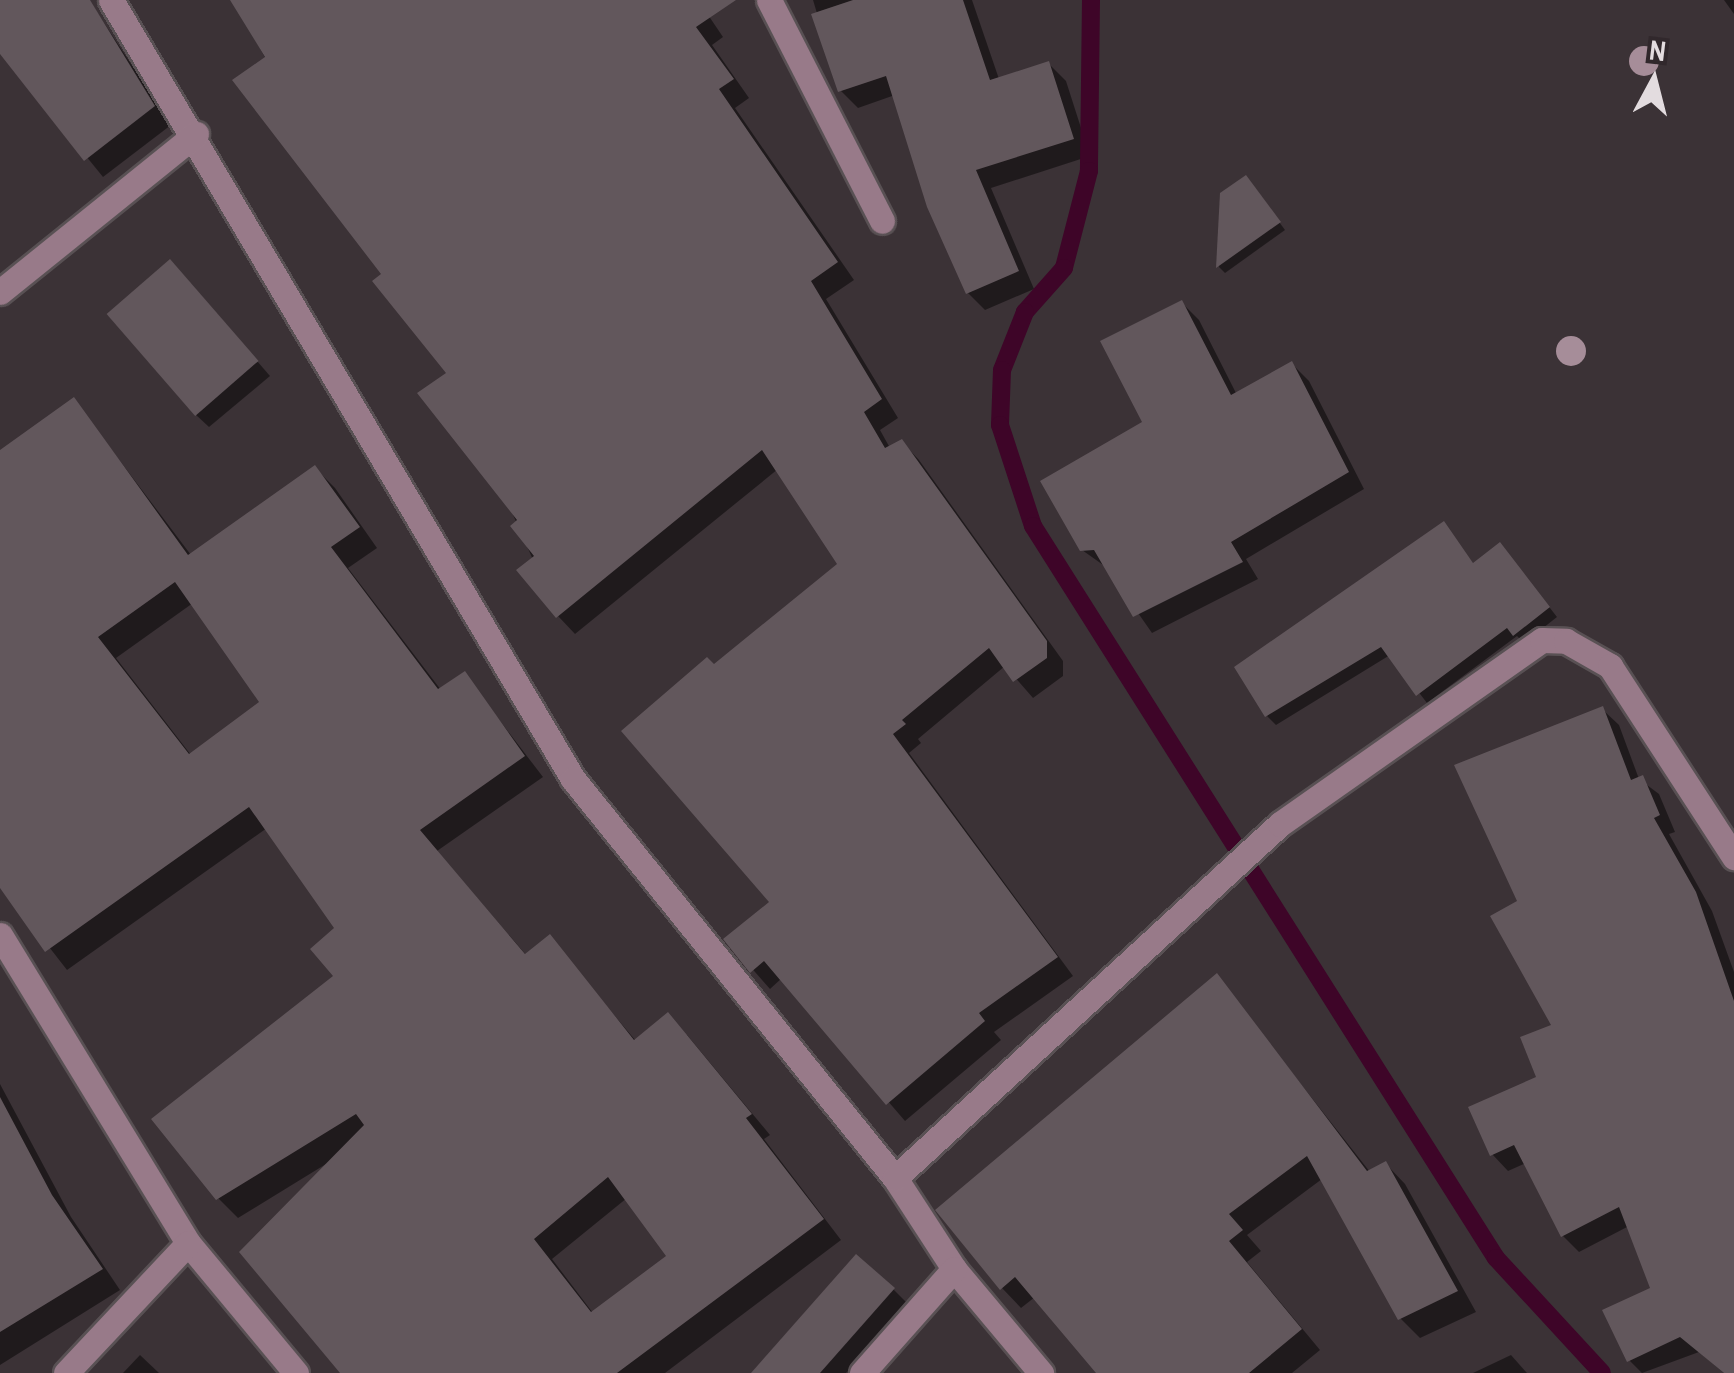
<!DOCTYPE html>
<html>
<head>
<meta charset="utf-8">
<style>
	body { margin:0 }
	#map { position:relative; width:1734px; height:1373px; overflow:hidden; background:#3b3236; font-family:"Archivo Narrow",sans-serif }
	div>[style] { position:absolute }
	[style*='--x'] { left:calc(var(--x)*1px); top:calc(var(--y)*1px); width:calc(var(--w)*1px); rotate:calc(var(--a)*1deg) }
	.shadow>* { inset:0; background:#0007 }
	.stream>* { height:18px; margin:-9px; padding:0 9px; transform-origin:9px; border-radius:9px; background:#3e0528 }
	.building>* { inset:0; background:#62575c; transform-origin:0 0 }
	.roads { filter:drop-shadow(2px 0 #595154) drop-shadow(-2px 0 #595154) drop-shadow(0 2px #595154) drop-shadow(0 -2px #595154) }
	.minor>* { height:25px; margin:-12.5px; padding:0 12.5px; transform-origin:12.5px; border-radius:12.5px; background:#987a89 }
	.trees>* { width:30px; height:30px; margin:-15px; border-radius:50%; background:#a68d99 }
	span { translate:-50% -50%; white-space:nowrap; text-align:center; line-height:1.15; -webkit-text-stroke:10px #31282c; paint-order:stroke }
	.north { position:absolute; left:1604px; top:30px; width:100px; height:100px; -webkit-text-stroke:8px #31282c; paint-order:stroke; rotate:7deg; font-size:28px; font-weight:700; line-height:40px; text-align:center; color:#e3dcdf }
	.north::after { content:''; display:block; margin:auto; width:35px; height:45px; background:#e3dcdf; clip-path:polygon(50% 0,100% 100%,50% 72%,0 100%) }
</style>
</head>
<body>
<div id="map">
	<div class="shadow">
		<i style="clip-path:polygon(0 0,89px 0,171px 125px,103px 177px,0 50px)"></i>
		<i style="clip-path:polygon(233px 0,698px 0,723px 37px,712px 45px,749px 98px,735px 108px,854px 280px,826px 299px,898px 418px,880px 430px,890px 448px,902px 442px,919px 460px,1063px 661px,1063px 676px,1033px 698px,1005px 666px,918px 739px,921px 743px,909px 753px,1073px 976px,994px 1032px,1001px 1040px,905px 1121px,782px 978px,770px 989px,727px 940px,772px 902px,714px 667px,841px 565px,778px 469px,575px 634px,558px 616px,450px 373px,385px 274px)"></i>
		<i style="clip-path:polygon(813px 0,972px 0,999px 79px,1049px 64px,1066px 81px,1090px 156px,991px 188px,1034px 289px,985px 310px,968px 293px,895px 95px,858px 108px,840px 90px)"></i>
		<i style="clip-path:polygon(1724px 0,1734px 0,1734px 14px)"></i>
		<i style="clip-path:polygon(1252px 185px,1285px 230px,1225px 273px,1219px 267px,1223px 195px)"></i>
		<i style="clip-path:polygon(184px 276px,270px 376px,209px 427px,195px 414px)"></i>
		<i style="clip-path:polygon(1182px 303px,1199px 320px,1237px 395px,1292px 364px,1309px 381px,1364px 489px,1246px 559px,1258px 579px,1152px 633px,1106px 567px,1082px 550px,1145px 423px)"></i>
		<i style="clip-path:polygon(evenodd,74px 400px,191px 555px,315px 468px,335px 488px,377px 548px,348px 568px,441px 690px,464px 674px,543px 777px,437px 851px,527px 956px,549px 938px,636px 1041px,687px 1035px,770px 1135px,764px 1139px,841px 1240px,665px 1373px,343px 1373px,326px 1164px,238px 1218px,218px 1198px,336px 976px,338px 928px,267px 828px,67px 970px,0 884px,0 453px,74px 400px,193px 603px,262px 703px,191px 755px,116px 658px,193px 603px,74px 400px,627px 1198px,670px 1256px,593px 1313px,552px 1259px,627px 1198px)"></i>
		<i style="clip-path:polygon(1444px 524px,1474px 565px,1509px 555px,1557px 617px,1524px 643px,1517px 636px,1427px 703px,1390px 655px,1276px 725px,1267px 716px)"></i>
		<i style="clip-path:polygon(1602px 709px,1619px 725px,1639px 779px,1659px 794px,1675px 832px,1669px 834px,1712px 911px,1734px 972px,1734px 1373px,1724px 1373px,1699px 1352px,1642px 1373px,1629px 1360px,1653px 1290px,1629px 1226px,1579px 1252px,1563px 1236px,1526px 1163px,1508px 1171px,1492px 1154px,1539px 1078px,1555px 1027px,1521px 902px)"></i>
		<i style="clip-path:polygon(1216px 976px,1370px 1172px,1386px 1164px,1405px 1184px,1476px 1312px,1420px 1338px,1400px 1318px,1322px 1179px,1247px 1235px,1261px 1251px,1247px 1262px,1320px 1350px,1292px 1373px,1099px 1373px,1035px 1297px,1021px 1308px,1002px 1288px,939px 1210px)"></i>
		<i style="clip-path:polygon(0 1084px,71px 1217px,120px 1290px,0 1365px)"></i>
		<i style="clip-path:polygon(893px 1289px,907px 1303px,846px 1373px,754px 1373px)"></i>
		<i style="clip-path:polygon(140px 1355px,159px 1373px,123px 1373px)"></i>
		<i style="clip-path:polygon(1511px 1355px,1527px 1373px,1473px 1373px)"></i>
	</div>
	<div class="stream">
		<i style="--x:1091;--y:0;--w:171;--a:90.7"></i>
		<i style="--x:1089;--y:171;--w:100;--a:104.5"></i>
		<i style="--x:1064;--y:268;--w:59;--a:131.6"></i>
		<i style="--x:1025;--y:312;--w:62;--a:111.6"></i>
		<i style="--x:1002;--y:370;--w:55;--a:92.1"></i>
		<i style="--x:1000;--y:425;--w:106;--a:71.9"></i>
		<i style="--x:1033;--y:526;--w:866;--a:57.69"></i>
		<i style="--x:1496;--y:1258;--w:156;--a:47.3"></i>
	</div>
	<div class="building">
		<i style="clip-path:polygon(0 0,90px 0,155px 106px,84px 161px,0 54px)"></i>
		<i style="clip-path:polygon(230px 0,736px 0,696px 27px,734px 79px,719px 89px,838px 262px,811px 281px,882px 399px,864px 412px,885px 448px,902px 439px,1047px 641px,1047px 658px,1013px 682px,989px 648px,902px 720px,906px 724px,893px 734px,1058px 957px,979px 1013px,985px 1021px,886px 1105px,764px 961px,750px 973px,723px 939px,769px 902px,621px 731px,707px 657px,714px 664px,837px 564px,762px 450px,556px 618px,516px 570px,534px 556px,510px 526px,517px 520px,417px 393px,446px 373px,372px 281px,381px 274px,232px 80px,265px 57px)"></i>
		<i style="clip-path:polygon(853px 0,963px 0,990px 80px,1049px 61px,1074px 139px,976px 170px,1019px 271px,966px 294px,927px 207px,886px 76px,838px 92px,811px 14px)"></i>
		<i style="clip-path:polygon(1246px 175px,1281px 222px,1216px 268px,1220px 193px)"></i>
		<i style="left:170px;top:259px;width:135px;height:84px;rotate:49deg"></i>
		<i style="clip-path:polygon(1182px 300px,1231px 395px,1292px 361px,1349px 472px,1231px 542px,1243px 562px,1133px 617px,1094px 550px,1080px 551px,1040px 481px,1142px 422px,1100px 341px)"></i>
		<i style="clip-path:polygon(evenodd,74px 397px,188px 555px,315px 465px,360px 527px,331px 547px,438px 689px,465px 671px,525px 756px,420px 830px,525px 954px,550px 934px,634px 1040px,668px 1012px,752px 1114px,746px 1118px,824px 1219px,617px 1373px,340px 1373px,239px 1252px,364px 1125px,356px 1114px,216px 1200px,151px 1119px,333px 976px,310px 949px,334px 928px,249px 807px,45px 952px,0 888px,0 450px,74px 397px,175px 582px,259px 702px,189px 754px,98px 637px,175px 582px,74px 397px,608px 1177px,666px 1256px,591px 1312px,534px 1239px,608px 1177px)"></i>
		<i style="clip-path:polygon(1444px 521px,1473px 563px,1500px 542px,1550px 607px,1513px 636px,1507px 628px,1416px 696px,1381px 647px,1265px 717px,1234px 667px)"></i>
		<i style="clip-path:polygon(1603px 706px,1631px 780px,1643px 775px,1660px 815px,1654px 818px,1696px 892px,1734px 1001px,1734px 1373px,1724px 1373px,1680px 1337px,1627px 1362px,1602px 1310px,1650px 1288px,1619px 1207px,1561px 1237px,1514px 1145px,1490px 1156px,1468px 1107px,1536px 1077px,1520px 1037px,1551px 1025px,1490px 916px,1517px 901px,1454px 765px)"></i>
		<i style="clip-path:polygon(1217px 973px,1367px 1171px,1386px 1161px,1458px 1291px,1398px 1320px,1307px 1156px,1229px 1214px,1243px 1230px,1229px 1241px,1302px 1329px,1249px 1373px,1096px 1373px,1015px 1277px,1000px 1290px,935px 1210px)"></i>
		<i style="clip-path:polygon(0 1097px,52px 1195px,103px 1269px,0 1332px)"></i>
		<i style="clip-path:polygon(856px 1254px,895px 1288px,820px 1373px,751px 1373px)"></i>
	</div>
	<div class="roads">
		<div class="minor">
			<i style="--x:111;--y:0;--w:906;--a:59.33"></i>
			<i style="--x:573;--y:779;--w:513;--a:51.1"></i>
			<i style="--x:895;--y:1178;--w:108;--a:57"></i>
			<i style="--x:954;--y:1269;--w:136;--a:50.1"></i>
			<i style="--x:769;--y:0;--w:248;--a:62.9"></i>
			<i style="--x:0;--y:292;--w:252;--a:-38.9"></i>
			<i style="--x:0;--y:935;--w:361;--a:58.6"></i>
			<i style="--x:188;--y:1243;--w:169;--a:50.3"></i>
			<i style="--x:895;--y:1178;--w:523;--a:-42.6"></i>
			<i style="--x:1280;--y:824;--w:320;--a:-35.1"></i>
			<i style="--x:1542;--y:640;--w:24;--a:2"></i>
			<i style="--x:1566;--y:641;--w:51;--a:29.6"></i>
			<i style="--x:1610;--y:666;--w:228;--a:57"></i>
			<i style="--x:66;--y:1373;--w:178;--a:-46.8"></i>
			<i style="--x:862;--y:1373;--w:139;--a:-48.5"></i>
		</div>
	</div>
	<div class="trees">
		<i style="left:1644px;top:61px"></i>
		<i style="left:1571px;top:351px"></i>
	</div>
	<div class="north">N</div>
</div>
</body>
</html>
